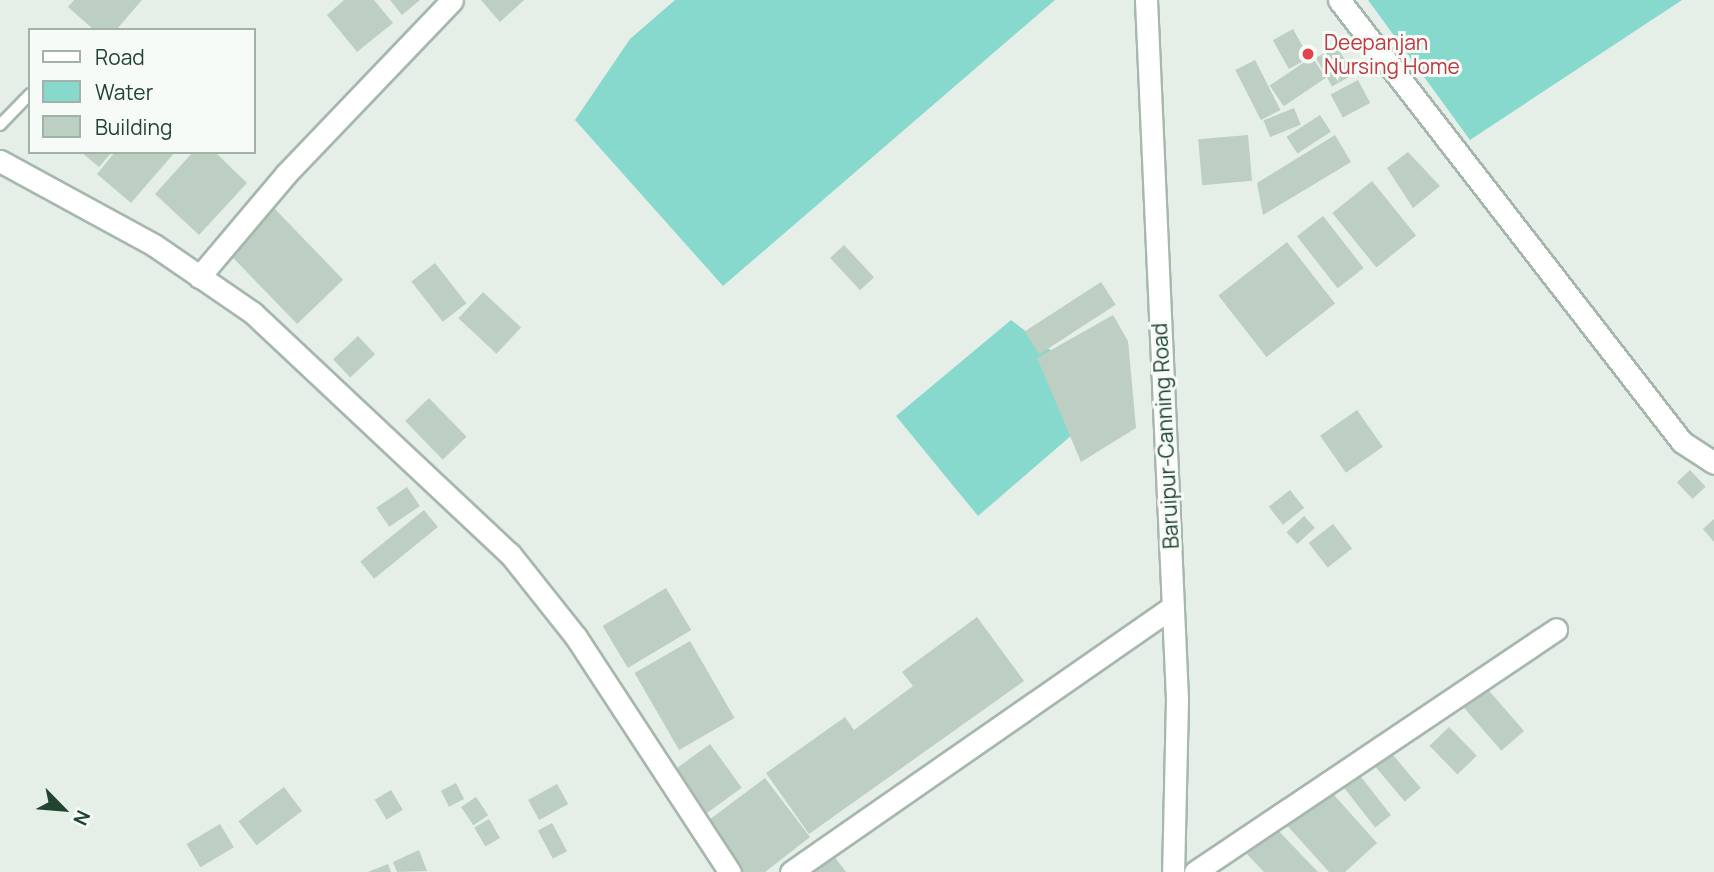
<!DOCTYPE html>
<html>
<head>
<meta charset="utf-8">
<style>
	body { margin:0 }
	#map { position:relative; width:1714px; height:872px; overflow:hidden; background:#e5efe8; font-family:Manrope,sans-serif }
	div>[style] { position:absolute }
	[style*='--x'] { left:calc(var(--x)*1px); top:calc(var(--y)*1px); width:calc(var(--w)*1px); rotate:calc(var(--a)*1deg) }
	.water>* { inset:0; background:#88d9cd }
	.building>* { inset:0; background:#bdcec2; transform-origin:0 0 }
	.roads { filter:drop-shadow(2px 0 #a6b8ad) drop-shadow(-2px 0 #a6b8ad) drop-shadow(0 2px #a6b8ad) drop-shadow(0 -2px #a6b8ad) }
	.service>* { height:10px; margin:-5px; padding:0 5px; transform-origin:5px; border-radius:5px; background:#fff }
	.minor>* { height:21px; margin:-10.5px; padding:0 10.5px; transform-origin:10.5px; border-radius:10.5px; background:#fff }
	.secondary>* { height:21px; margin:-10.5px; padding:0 10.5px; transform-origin:10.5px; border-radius:10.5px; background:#fff }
	.dots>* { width:19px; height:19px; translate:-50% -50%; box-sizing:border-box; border:4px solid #f6fbf7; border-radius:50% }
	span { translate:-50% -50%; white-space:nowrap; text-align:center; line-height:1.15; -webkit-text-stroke:6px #f6fbf7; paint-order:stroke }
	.health-label { font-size:21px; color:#be3a42 }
	.left { translate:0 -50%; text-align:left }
	.street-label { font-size:21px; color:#214430 }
	.legend { position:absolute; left:28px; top:28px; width:228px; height:126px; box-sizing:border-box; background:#f6fbf7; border:2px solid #a1b2a7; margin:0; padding:9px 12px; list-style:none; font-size:21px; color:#214430 }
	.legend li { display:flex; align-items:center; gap:14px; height:35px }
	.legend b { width:35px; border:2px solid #a1b2a7 }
	.north { position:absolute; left:28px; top:774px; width:70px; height:70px; -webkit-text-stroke:5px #f6fbf7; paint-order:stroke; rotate:115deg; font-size:19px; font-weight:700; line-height:28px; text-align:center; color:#214430 }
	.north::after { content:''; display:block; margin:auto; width:24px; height:32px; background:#214430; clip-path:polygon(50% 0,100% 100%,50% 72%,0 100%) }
</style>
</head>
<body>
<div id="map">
	<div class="water">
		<i style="clip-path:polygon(675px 0,1055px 0,723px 286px,575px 120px,630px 39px)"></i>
		<i style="clip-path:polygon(1368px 0,1682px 0,1470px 140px)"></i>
		<i style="clip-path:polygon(1011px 320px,1074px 368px,1087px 422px,978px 516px,896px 416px)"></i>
	</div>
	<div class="building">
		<i style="clip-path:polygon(74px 0,142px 0,116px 30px,94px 30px,68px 7px)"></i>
		<i style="clip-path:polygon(344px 0,374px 0,393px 23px,357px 52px,327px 15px)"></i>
		<i style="clip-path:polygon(390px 0,420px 0,402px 15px)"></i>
		<i style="clip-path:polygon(481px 0,524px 0,500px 22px)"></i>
		<i style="left:1293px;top:29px;width:33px;height:23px;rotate:61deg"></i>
		<i style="left:1337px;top:46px;width:33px;height:24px;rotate:61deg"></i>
		<i style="left:1312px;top:57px;width:25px;height:51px;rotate:56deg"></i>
		<i style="left:1255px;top:60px;width:56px;height:22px;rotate:63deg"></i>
		<i style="left:1358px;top:80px;width:26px;height:31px;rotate:62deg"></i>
		<i style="left:1294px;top:108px;width:18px;height:33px;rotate:68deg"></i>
		<i style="left:1320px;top:115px;width:20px;height:40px;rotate:57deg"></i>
		<i style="left:1248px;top:135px;width:46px;height:50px;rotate:85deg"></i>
		<i style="clip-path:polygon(1335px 135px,1351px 162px,1263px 215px,1257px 183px)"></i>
		<i style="clip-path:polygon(81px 152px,112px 152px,99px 167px)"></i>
		<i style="clip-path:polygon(115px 152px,175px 152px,131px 203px,97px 174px)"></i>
		<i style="clip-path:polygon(193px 152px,215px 152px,247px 183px,199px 235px,155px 194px)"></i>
		<i style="clip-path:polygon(1408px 152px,1440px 186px,1413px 208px,1387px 168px)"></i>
		<i style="left:1372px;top:181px;width:70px;height:51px;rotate:51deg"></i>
		<i style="left:273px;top:207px;width:101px;height:64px;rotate:46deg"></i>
		<i style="left:1323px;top:216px;width:66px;height:33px;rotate:52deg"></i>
		<i style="left:1287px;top:242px;width:78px;height:87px;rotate:52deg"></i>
		<i style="left:844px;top:245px;width:44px;height:19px;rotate:47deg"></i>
		<i style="left:435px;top:263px;width:51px;height:30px;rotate:52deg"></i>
		<i style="left:1101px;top:282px;width:27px;height:91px;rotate:57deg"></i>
		<i style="left:483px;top:292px;width:52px;height:36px;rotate:43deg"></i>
		<i style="clip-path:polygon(1113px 315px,1128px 341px,1136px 428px,1081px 462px,1037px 358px)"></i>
		<i style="left:358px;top:336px;width:25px;height:34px;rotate:47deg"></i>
		<i style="left:429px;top:398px;width:54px;height:33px;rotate:46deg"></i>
		<i style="left:1357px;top:410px;width:45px;height:45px;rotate:55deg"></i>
		<i style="left:1690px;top:470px;width:23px;height:18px;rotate:47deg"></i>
		<i style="left:407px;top:487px;width:23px;height:37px;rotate:56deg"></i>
		<i style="left:1290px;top:490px;width:23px;height:27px;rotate:52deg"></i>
		<i style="left:424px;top:510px;width:22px;height:82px;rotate:51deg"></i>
		<i style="left:1304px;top:516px;width:16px;height:24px;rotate:47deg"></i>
		<i style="clip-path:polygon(1714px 519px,1714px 542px,1703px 529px)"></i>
		<i style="left:1333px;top:524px;width:31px;height:31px;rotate:52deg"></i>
		<i style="left:666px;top:588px;width:49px;height:74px;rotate:59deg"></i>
		<i style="clip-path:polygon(977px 617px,1024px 681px,809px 834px,766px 773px,845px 717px,854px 730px,913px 686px,902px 672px)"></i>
		<i style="left:690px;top:641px;width:89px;height:64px;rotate:60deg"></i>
		<i style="left:1484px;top:685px;width:61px;height:30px;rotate:49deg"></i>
		<i style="left:1449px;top:727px;width:40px;height:27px;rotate:46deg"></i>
		<i style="left:710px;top:744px;width:54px;height:51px;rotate:54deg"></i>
		<i style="left:1388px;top:749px;width:51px;height:21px;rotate:50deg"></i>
		<i style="left:1354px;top:768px;width:60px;height:20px;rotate:52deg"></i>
		<i style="clip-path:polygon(765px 778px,810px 837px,765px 872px,742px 872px,705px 823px)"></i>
		<i style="left:456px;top:783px;width:18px;height:17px;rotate:63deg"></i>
		<i style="left:557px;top:784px;width:23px;height:33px;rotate:61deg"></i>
		<i style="clip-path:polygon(1325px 785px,1377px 843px,1345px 872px,1329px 872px,1284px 822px)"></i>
		<i style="left:284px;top:787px;width:30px;height:57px;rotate:53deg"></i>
		<i style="left:391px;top:790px;width:23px;height:19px;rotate:59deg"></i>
		<i style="left:476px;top:797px;width:22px;height:18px;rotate:56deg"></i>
		<i style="left:489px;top:819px;width:22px;height:17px;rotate:60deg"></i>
		<i style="left:552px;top:823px;width:32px;height:16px;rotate:62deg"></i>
		<i style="clip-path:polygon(1271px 823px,1318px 872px,1264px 872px,1243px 850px)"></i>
		<i style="left:220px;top:824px;width:27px;height:39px;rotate:59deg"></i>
		<i style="clip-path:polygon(419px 850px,427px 871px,397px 872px,393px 862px)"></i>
		<i style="clip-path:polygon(830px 851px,846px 872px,802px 872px)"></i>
		<i style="clip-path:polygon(388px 864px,391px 872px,368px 872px)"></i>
	</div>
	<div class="roads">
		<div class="service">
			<i style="--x:0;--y:125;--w:43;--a:-45.9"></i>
		</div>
		<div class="minor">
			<i style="--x:1339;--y:0;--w:559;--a:52.19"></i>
			<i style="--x:1682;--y:442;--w:38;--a:33"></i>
			<i style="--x:0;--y:161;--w:175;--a:28.6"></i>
			<i style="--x:154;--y:245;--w:120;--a:34.5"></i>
			<i style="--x:253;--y:313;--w:352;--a:43.2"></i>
			<i style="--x:510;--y:554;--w:106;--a:51.5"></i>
			<i style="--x:576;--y:637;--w:281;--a:56.8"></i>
			<i style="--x:199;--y:277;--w:135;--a:-49.8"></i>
			<i style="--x:286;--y:174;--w:240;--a:-46.3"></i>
			<i style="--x:791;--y:872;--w:464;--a:-34.8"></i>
			<i style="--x:1195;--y:872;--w:435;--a:-33.9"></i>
		</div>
		<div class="secondary">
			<i style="--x:1146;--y:0;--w:701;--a:87.46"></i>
			<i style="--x:1177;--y:700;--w:172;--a:91.3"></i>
		</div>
	</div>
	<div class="dots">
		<i style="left:1308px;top:54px;background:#e0444e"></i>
	</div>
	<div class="health-label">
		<span class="left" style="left:1324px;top:54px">Deepanjan<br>Nursing Home</span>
	</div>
	<div class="street-label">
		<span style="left:1165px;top:436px;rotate:-93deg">Baruipur-Canning Road</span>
	</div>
	<ul class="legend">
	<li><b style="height:9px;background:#fff"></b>Road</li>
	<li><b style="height:19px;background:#88d9cd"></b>Water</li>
	<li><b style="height:19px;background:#bdcec2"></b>Building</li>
	</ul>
	<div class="north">N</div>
</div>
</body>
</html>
